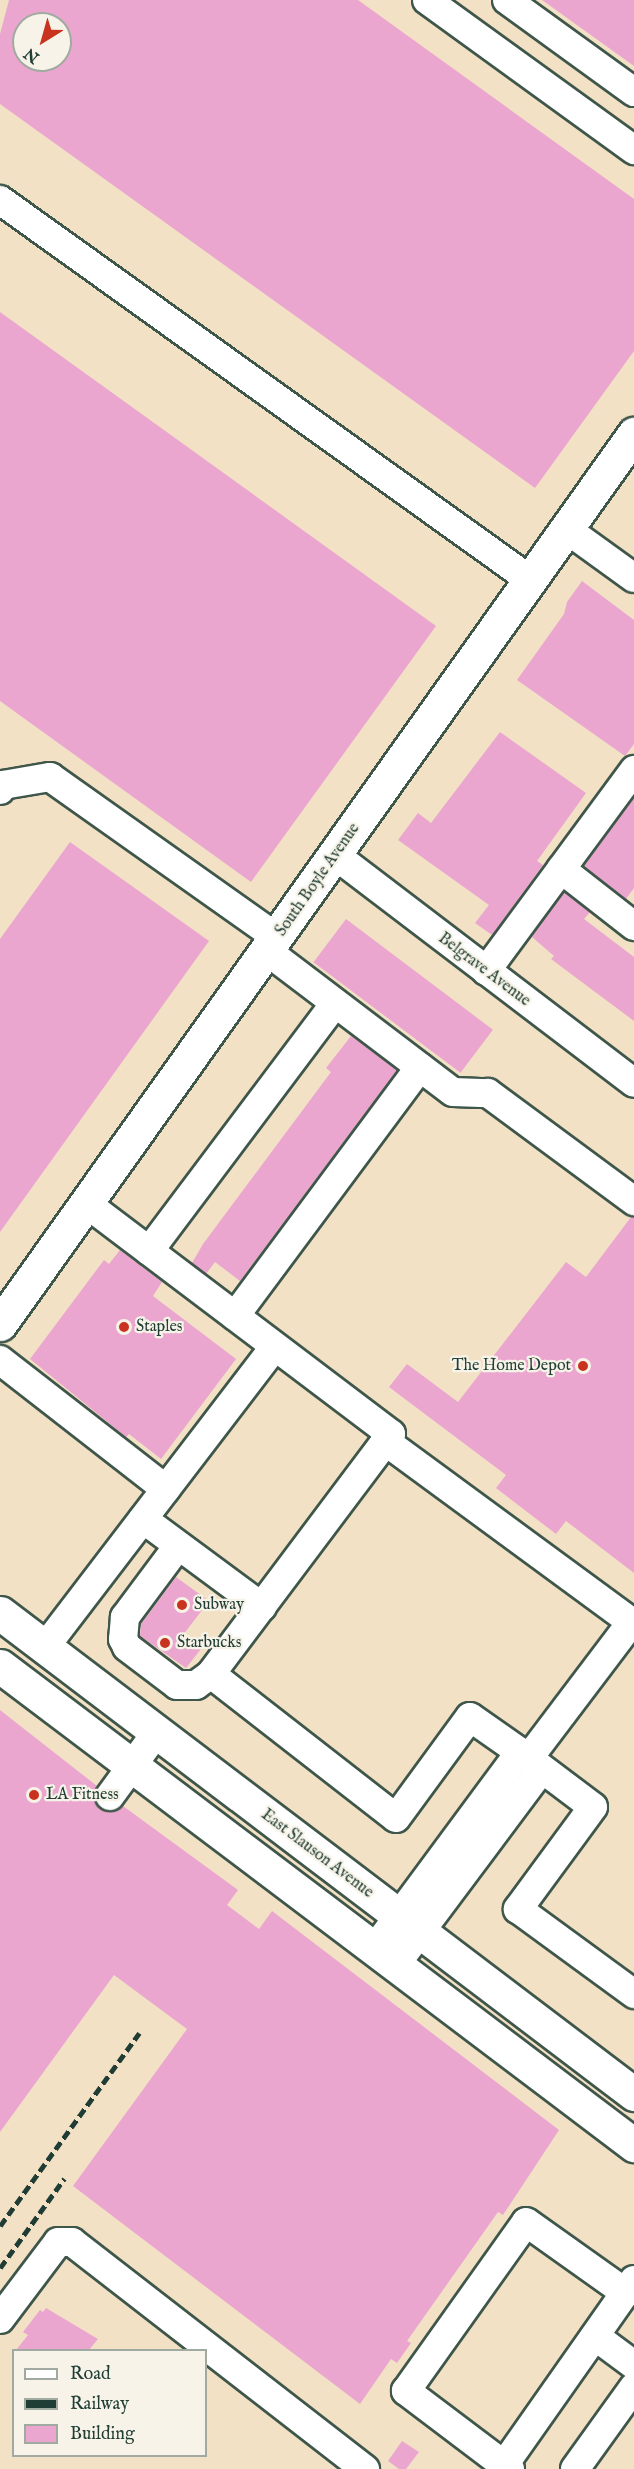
<!DOCTYPE html>
<html>
<head>
<meta charset="utf-8">
<style>
	body { margin:0 }
	#map { position:relative; width:634px; height:2469px; overflow:hidden; background:#f2e1c5; font-family:"IM FELL English",serif }
	div>[style] { position:absolute }
	[style*='--x'] { left:calc(var(--x)*1px); top:calc(var(--y)*1px); width:calc(var(--w)*1px); rotate:calc(var(--a)*1deg) }
	.building>* { inset:0; background:#eba6d0; transform-origin:0 0 }
	.roads { filter:drop-shadow(2px 0 #3f564a) drop-shadow(-2px 0 #3f564a) drop-shadow(0 2px #3f564a) drop-shadow(0 -2px #3f564a) }
	.minor>* { height:28px; margin:-14px; padding:0 14px; transform-origin:14px; border-radius:14px; background:#fff }
	.major>* { height:33px; margin:-16.5px; padding:0 16.5px; transform-origin:16.5px; border-radius:16.5px; background:#fff }
	.rail>* { height:4.5px; margin-top:-2.25px; transform-origin:0; background:repeating-linear-gradient(90deg,#1f3d34 0 9px,transparent 0 13.5px) }
	.dots>* { width:16px; height:16px; translate:-50% -50%; box-sizing:border-box; border:3px solid #f7f3e8; border-radius:50% }
	span { translate:-50% -50%; white-space:nowrap; text-align:center; line-height:1.15; -webkit-text-stroke:4.5px #f7f3e8; paint-order:stroke }
	.street-label { font-size:16px; color:#1f3d34 }
	.poi-label { font-size:16px; color:#1f3d34 }
	.left { translate:0 -50%; text-align:left }
	.right { translate:-100% -50%; text-align:right }
	.legend { position:absolute; left:12px; top:2349px; width:195px; height:108px; box-sizing:border-box; background:#f7f3e8; border:2px solid #a1aaa0; margin:0; padding:8px 10px; list-style:none; font-size:18px; color:#1f3d34 }
	.legend li { display:flex; align-items:center; gap:12px; height:30px }
	.legend b { width:30px; border:2px solid #a1aaa0 }
	.north { position:absolute; left:12px; top:12px; width:60px; height:60px; box-sizing:border-box; background:#f7f3e8; border:2px solid #a1aaa0; border-radius:50%; rotate:217deg; font-size:16px; font-weight:700; line-height:24px; text-align:center; color:#1f3d34 }
	.north::after { content:''; display:block; margin:auto; width:21px; height:27px; background:#c8321e; clip-path:polygon(50% 0,100% 100%,50% 72%,0 100%) }
</style>
</head>
<body>
<div id="map">
	<div class="building">
		<i style="clip-path:polygon(evenodd,9px 0,358px 0,634px 199px,634px 351px,535px 488px,0 104px,0 34px,9px 0,24px 24px,60px 24px,60px 60px,24px 60px,24px 24px)"></i>
		<i style="clip-path:polygon(542px 0,634px 0,634px 66px)"></i>
		<i style="clip-path:polygon(0 312px,436px 626px,251px 882px,0 701px)"></i>
		<i style="clip-path:polygon(582px 581px,634px 620px,634px 744px,625px 756px,517px 680px,564px 614px,567px 602px)"></i>
		<i style="clip-path:polygon(500px 732px,586px 793px,537px 861px,543px 865px,492px 935px,475px 923px,489px 905px,398px 840px,418px 813px,431px 823px)"></i>
		<i style="clip-path:polygon(634px 798px,634px 888px,626px 899px,584px 866px)"></i>
		<i style="clip-path:polygon(70px 842px,209px 941px,0 1232px,0 939px)"></i>
		<i style="clip-path:polygon(564px 892px,590px 912px,584px 919px,634px 957px,634px 1021px,551px 959px,554px 956px,532px 937px)"></i>
		<i style="left:346px;top:919px;width:184px;height:54px;rotate:37deg"></i>
		<i style="clip-path:polygon(351px 1036px,397px 1070px,240px 1281px,215px 1262px,206px 1274px,192px 1263px,203px 1244px,331px 1072px,326px 1068px)"></i>
		<i style="clip-path:polygon(631px 1217px,634px 1217px,634px 1573px,566px 1521px,556px 1534px,496px 1488px,506px 1475px,389px 1387px,407px 1364px,458px 1402px,566px 1262px,586px 1277px)"></i>
		<i style="clip-path:polygon(120px 1250px,162px 1282px,153px 1296px,236px 1359px,161px 1459px,129px 1434px,126px 1437px,30px 1359px,104px 1260px,109px 1264px)"></i>
		<i style="clip-path:polygon(176px 1577px,209px 1601px,183px 1635px,201px 1649px,186px 1668px,140px 1636px,141px 1624px)"></i>
		<i style="clip-path:polygon(0 1710px,97px 1786px,94px 1795px,100px 1809px,109px 1812px,123px 1806px,238px 1890px,227px 1905px,259px 1929px,272px 1911px,559px 2130px,503px 2215px,498px 2212px,407px 2341px,411px 2343px,397px 2363px,391px 2359px,360px 2404px,73px 2186px,187px 2029px,114px 1975px,0 2132px)"></i>
		<i style="clip-path:polygon(46px 2308px,98px 2339px,89px 2350px,16px 2350px,28px 2335px,23px 2332px,40px 2310px,43px 2312px)"></i>
		<i style="clip-path:polygon(402px 2441px,419px 2452px,406px 2469px,399px 2469px,388px 2461px)"></i>
	</div>
	<div class="roads">
		<div class="minor">
			<i style="--x:427;--y:0;--w:256;--a:35.9"></i>
			<i style="--x:507;--y:0;--w:157;--a:35.9"></i>
			<i style="--x:0;--y:200;--w:651;--a:35.62"></i>
			<i style="--x:565;--y:528;--w:85;--a:35.9"></i>
			<i style="--x:0;--y:790;--w:6;--a:-59"></i>
			<i style="--x:3;--y:785;--w:48;--a:-9.7"></i>
			<i style="--x:50;--y:777;--w:278;--a:35.3"></i>
			<i style="--x:335;--y:855;--w:376;--a:37.3"></i>
			<i style="--x:561;--y:869;--w:93;--a:38"></i>
			<i style="--x:267;--y:951;--w:233;--a:37.2"></i>
			<i style="--x:453;--y:1092;--w:35;--a:2"></i>
			<i style="--x:488;--y:1093;--w:182;--a:36.5"></i>
			<i style="--x:486;--y:971;--w:250;--a:-53.6"></i>
			<i style="--x:87;--y:1204;--w:381;--a:37.1"></i>
			<i style="--x:391;--y:1434;--w:300;--a:126.9"></i>
			<i style="--x:211;--y:1674;--w:234;--a:37.9"></i>
			<i style="--x:396;--y:1818;--w:125;--a:-53.8"></i>
			<i style="--x:470;--y:1717;--w:61;--a:35"></i>
			<i style="--x:520;--y:1752;--w:91;--a:37"></i>
			<i style="--x:593;--y:1807;--w:127;--a:126.3"></i>
			<i style="--x:518;--y:1909;--w:144;--a:36.2"></i>
			<i style="--x:149;--y:1251;--w:310;--a:-53.1"></i>
			<i style="--x:235;--y:1316;--w:310;--a:-53.4"></i>
			<i style="--x:0;--y:1360;--w:210;--a:37.9"></i>
			<i style="--x:385;--y:1441;--w:309;--a:36.3"></i>
			<i style="--x:143;--y:1519;--w:148;--a:36.5"></i>
			<i style="--x:178;--y:1546;--w:89;--a:126.7"></i>
			<i style="--x:125;--y:1617;--w:22;--a:95"></i>
			<i style="--x:123;--y:1639;--w:9;--a:63"></i>
			<i style="--x:127;--y:1647;--w:63;--a:37.2"></i>
			<i style="--x:177;--y:1685;--w:19;--a:0"></i>
			<i style="--x:196;--y:1685;--w:19;--a:-36"></i>
			<i style="--x:45;--y:1647;--w:377;--a:-52.6"></i>
			<i style="--x:528;--y:1759;--w:171;--a:-52.9"></i>
			<i style="--x:110;--y:1796;--w:78;--a:-53.9"></i>
			<i style="--x:375;--y:1948;--w:244;--a:-53.5"></i>
			<i style="--x:396;--y:1964;--w:242;--a:-53.2"></i>
			<i style="--x:0;--y:2319;--w:96;--a:-53"></i>
			<i style="--x:58;--y:2242;--w:14;--a:0"></i>
			<i style="--x:72;--y:2242;--w:371;--a:37.8"></i>
			<i style="--x:595;--y:2336;--w:49;--a:36.6"></i>
			<i style="--x:504;--y:2465;--w:123;--a:-142.9"></i>
			<i style="--x:406;--y:2391;--w:207;--a:-54.6"></i>
			<i style="--x:526;--y:2222;--w:123;--a:35.4"></i>
			<i style="--x:510;--y:2469;--w:7;--a:-146"></i>
			<i style="--x:504;--y:2465;--w:226;--a:-54.9"></i>
			<i style="--x:575;--y:2469;--w:101;--a:-54.3"></i>
		</div>
		<div class="major">
			<i style="--x:0;--y:1324;--w:1093;--a:-54.54"></i>
			<i style="--x:0;--y:1613;--w:796;--a:37.19"></i>
			<i style="--x:0;--y:1666;--w:795;--a:37.07"></i>
		</div>
	</div>
	<div class="rail">
		<i style="--x:0;--y:2226;--w:238;--a:-54.2"></i>
		<i style="--x:0;--y:2268;--w:110;--a:-54.3"></i>
	</div>
	<div class="dots">
		<i style="left:124px;top:1327px;background:#c8321e"></i>
		<i style="left:583px;top:1366px;background:#c8321e"></i>
		<i style="left:182px;top:1605px;background:#c8321e"></i>
		<i style="left:165px;top:1643px;background:#c8321e"></i>
		<i style="left:34px;top:1795px;background:#c8321e"></i>
	</div>
	<div class="street-label">
		<span style="left:318px;top:880px;rotate:-55deg">South Boyle Avenue</span>
		<span style="left:484px;top:970px;rotate:37deg">Belgrave Avenue</span>
		<span style="left:317px;top:1854px;rotate:37deg">East Slauson Avenue</span>
	</div>
	<div class="poi-label">
		<span class="left" style="left:136px;top:1327px">Staples</span>
		<span class="right" style="left:571px;top:1366px">The Home Depot</span>
		<span class="left" style="left:194px;top:1605px">Subway</span>
		<span class="left" style="left:177px;top:1643px">Starbucks</span>
		<span class="left" style="left:46px;top:1795px">LA Fitness</span>
	</div>
	<ul class="legend">
	<li><b style="height:8px;background:#fff"></b>Road</li>
	<li><b style="height:8px;background:#1f3d34"></b>Railway</li>
	<li><b style="height:16px;background:#eba6d0"></b>Building</li>
	</ul>
	<div class="north">N</div>
</div>
</body>
</html>
